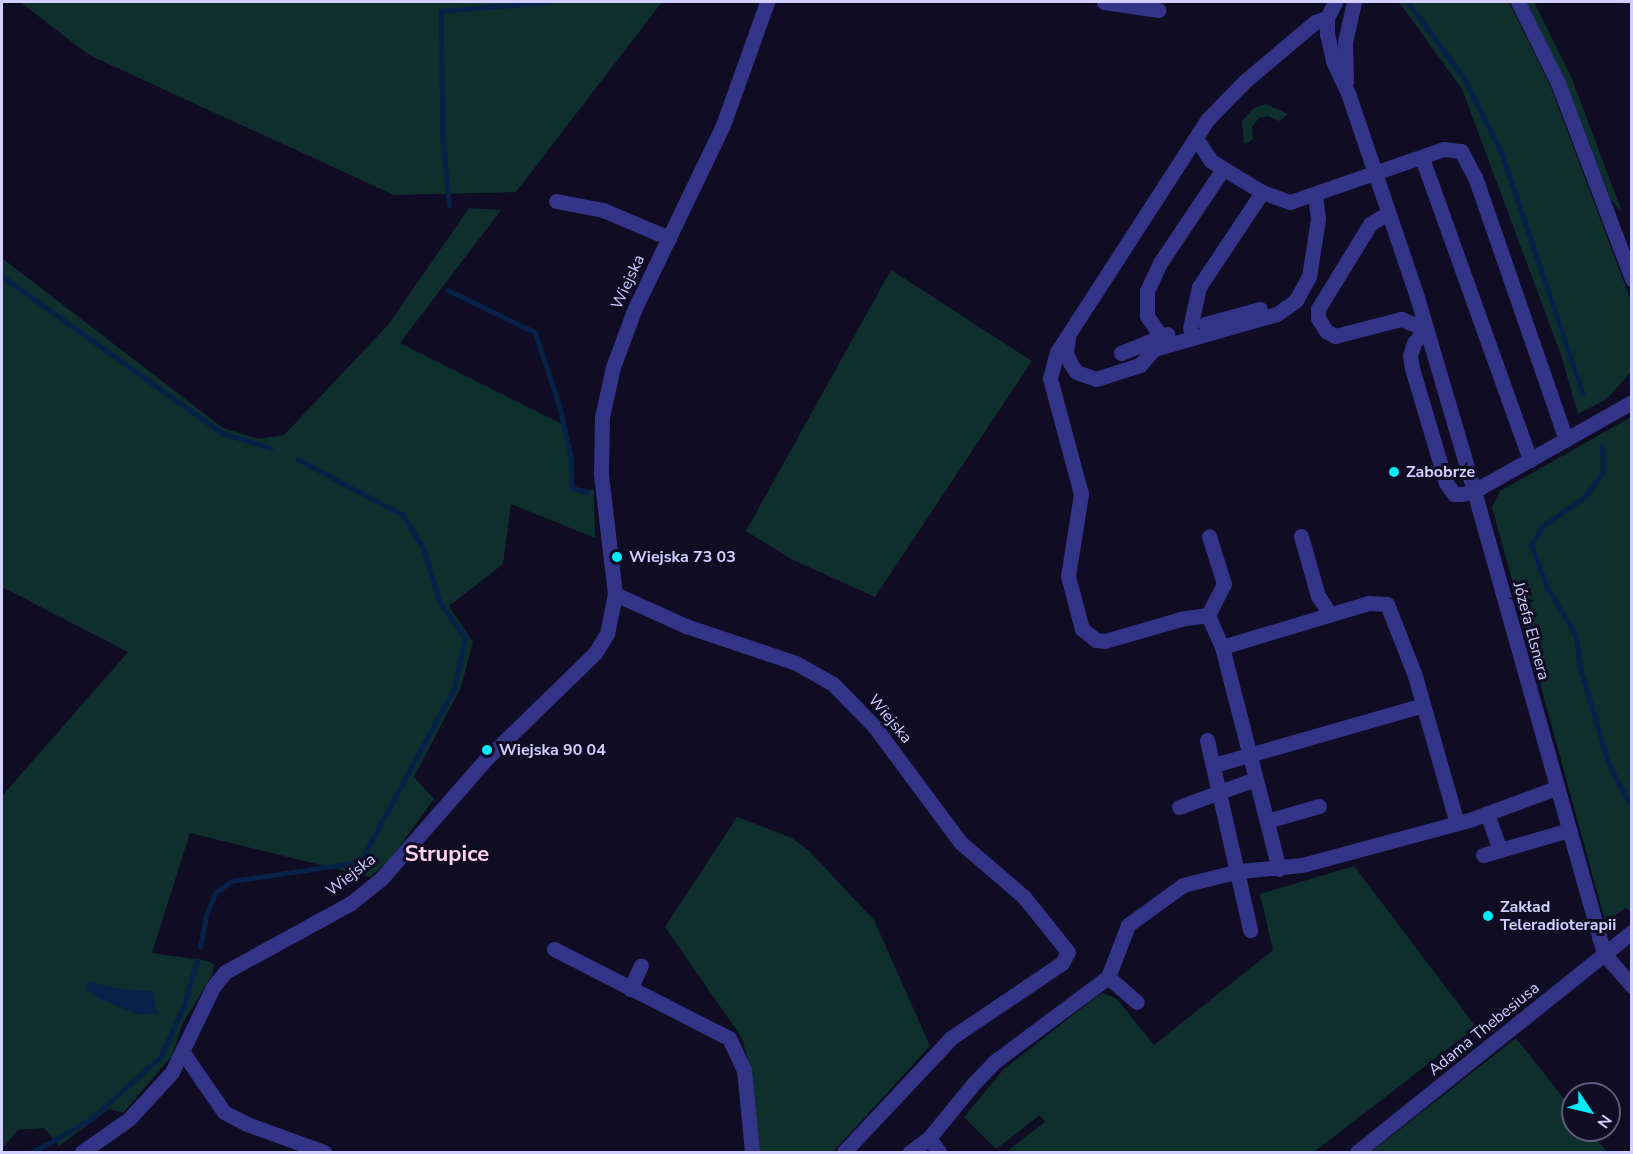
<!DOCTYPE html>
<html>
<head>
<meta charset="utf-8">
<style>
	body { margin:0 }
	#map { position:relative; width:1633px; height:1154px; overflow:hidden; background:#0f0c24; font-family:"Nunito Sans",sans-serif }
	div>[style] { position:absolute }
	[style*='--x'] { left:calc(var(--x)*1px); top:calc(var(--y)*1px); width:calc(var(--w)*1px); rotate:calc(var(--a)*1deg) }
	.green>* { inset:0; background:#0f2f2c }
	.water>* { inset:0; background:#072248 }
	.stream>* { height:4.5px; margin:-2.25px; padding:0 2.25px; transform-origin:2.25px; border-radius:2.25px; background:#072248 }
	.minor>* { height:15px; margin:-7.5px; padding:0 7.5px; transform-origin:7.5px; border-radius:7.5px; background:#333487 }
	.dots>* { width:16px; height:16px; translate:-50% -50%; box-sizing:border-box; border:3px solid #0f0c24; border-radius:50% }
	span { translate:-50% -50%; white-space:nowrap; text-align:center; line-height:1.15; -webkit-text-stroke:6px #0f0c24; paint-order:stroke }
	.street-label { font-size:16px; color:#d3d0ff }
	.poi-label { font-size:16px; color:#d3d0ff; font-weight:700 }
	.left { translate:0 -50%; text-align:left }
	.district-label { font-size:22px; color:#ffd2f0; font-weight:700 }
	.frame { position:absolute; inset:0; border:3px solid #d3d0ff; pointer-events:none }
	.north { position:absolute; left:1561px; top:1082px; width:60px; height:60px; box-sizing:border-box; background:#0f0c24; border:2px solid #5d5a7c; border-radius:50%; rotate:125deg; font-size:16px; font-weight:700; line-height:24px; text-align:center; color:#d3d0ff }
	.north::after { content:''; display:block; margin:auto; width:21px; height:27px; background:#00ecfb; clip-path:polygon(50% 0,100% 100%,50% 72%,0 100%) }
</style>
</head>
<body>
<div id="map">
	<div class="green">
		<i style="clip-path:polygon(20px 2px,662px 2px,516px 192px,394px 195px,89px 55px)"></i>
		<i style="clip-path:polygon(1399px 2px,1509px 2px,1550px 85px,1631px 301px,1631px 372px,1607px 399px,1578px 414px,1561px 355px,1462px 89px)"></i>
		<i style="clip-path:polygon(1527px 2px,1534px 2px,1572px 79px,1622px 212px,1611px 200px,1565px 80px)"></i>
		<i style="clip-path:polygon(1266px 104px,1288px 114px,1279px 121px,1268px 116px,1259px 118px,1252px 127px,1253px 139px,1244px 145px,1242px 121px,1254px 108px)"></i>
		<i style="clip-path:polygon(469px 208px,501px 210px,400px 343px,564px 425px,571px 457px,572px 488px,594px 490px,595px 538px,511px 504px,503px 564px,449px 606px,473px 642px,461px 687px,414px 777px,434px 799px,389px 861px,370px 877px,190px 833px,152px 953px,208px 961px,214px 965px,212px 975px,182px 1025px,172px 1056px,123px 1113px,109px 1109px,59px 1146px,44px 1128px,18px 1130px,2px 1149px,2px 796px,128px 652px,2px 587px,2px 258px,223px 428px,258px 439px,284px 435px,388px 325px)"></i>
		<i style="clip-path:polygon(891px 270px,1032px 361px,875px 597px,791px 559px,746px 531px)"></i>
		<i style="clip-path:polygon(1631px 417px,1631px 912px,1626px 908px,1605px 921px,1492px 507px,1500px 491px)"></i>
		<i style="clip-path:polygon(737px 817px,792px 838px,809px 851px,874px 920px,930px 1046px,833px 1152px,759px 1152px,751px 1070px,742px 1038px,665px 927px)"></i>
		<i style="clip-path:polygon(1354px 866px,1476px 1027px,1314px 1152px,1006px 1152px,1045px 1122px,1040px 1115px,996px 1149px,964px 1117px,1003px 1070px,1097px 996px,1103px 993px,1117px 999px,1154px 1045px,1273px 950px,1260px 894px)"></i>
		<i style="clip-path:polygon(1516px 1038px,1573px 1110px,1573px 1130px,1589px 1130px,1607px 1152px,1371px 1152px)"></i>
	</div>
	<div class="water">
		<i style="clip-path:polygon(88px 981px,120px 989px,153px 991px,157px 1015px,137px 1014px,100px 999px,86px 990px)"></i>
	</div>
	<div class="stream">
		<i style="--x:1408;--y:2;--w:92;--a:53.4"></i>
		<i style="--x:1463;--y:76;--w:86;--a:63.1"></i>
		<i style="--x:1502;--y:153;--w:254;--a:71.4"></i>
		<i style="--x:449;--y:206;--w:74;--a:-95.4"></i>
		<i style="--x:442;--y:132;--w:121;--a:-90.5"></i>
		<i style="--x:441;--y:11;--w:108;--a:-4.8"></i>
		<i style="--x:2;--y:276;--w:270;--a:35.5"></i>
		<i style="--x:222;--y:433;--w:51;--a:17"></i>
		<i style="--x:448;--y:290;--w:97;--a:25.8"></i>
		<i style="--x:535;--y:332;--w:79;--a:71.6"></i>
		<i style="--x:560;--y:407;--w:51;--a:77.6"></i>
		<i style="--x:571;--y:457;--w:31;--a:88"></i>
		<i style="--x:572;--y:488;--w:16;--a:14"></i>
		<i style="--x:1602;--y:446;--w:24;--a:85"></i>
		<i style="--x:1604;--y:470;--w:15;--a:122"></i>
		<i style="--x:1596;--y:483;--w:19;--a:129"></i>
		<i style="--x:1584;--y:498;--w:51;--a:145.4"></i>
		<i style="--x:1542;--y:527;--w:21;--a:119"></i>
		<i style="--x:1532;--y:545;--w:45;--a:70.3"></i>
		<i style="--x:1547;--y:587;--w:56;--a:58.9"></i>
		<i style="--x:1576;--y:635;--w:35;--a:82"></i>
		<i style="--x:1581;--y:670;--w:98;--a:73.4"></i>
		<i style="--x:1609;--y:764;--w:49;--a:61.9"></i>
		<i style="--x:200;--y:947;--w:33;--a:-79"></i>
		<i style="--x:206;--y:915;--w:25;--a:-67"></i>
		<i style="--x:216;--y:892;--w:19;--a:-35"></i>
		<i style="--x:232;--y:881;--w:129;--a:-8.4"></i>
		<i style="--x:360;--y:862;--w:198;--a:-61.6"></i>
		<i style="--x:454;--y:688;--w:51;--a:-77.6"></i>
		<i style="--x:465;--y:638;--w:42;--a:-126.3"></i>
		<i style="--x:440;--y:604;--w:59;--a:-106.9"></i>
		<i style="--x:423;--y:548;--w:39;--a:-122"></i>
		<i style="--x:402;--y:515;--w:118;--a:-152.1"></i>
		<i style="--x:33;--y:1152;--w:67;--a:-29.6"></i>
		<i style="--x:91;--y:1119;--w:93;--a:-41.9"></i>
		<i style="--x:160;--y:1057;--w:54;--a:-64.9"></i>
		<i style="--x:183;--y:1008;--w:50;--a:-73.7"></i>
	</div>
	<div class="minor">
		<i style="--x:1104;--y:2;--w:55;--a:8.4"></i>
		<i style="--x:1335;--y:2;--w:18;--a:117"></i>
		<i style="--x:1327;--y:18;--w:16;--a:90"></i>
		<i style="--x:1327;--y:34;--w:28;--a:77"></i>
		<i style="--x:1333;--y:61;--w:38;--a:65"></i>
		<i style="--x:1349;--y:96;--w:212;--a:71.3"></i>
		<i style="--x:1417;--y:297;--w:202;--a:73.6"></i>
		<i style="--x:1474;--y:491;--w:12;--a:166"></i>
		<i style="--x:1462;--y:494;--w:8;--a:180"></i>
		<i style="--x:1454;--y:494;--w:14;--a:-126"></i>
		<i style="--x:1446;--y:483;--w:120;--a:-106.5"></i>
		<i style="--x:1412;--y:368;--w:13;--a:-99"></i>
		<i style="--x:1410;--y:355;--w:13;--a:-72"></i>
		<i style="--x:1414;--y:343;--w:18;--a:-52"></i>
		<i style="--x:1425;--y:329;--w:26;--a:-157"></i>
		<i style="--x:1401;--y:319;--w:68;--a:165.6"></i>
		<i style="--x:1335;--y:336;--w:10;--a:-151"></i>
		<i style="--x:1326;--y:331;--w:15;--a:-122"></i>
		<i style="--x:1318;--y:318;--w:9;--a:-90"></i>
		<i style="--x:1318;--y:309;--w:100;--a:-58.5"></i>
		<i style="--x:1370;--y:224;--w:21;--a:-31"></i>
		<i style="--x:1518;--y:2;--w:90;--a:63.7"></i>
		<i style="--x:1558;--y:83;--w:210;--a:69.3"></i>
		<i style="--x:1346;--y:82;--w:40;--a:-91.4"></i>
		<i style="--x:1345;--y:42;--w:41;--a:-77.3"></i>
		<i style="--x:1196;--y:138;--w:27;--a:57"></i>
		<i style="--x:1211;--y:161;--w:60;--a:31.3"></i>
		<i style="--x:1262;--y:192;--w:30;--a:20"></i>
		<i style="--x:1290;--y:202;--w:163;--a:-19"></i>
		<i style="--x:1444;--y:149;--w:17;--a:7"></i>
		<i style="--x:1461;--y:151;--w:30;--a:62"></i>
		<i style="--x:1475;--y:177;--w:278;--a:70.9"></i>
		<i style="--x:1422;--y:158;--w:321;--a:70.3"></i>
		<i style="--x:556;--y:201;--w:48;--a:10.8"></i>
		<i style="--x:603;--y:210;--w:72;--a:23"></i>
		<i style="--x:1205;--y:324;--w:57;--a:-15.3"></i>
		<i style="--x:1190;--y:328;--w:42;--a:-77.6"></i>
		<i style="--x:1199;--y:287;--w:114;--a:-56.4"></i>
		<i style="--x:1161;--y:336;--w:24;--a:-125"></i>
		<i style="--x:1147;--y:316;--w:25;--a:-90"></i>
		<i style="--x:1147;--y:291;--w:31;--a:-65"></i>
		<i style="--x:1160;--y:263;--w:113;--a:-56.2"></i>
		<i style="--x:1068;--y:337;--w:16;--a:97"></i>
		<i style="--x:1066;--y:353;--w:12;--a:66"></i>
		<i style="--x:1071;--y:364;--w:9;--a:58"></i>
		<i style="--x:1076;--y:372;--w:21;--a:19"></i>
		<i style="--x:1096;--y:379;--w:46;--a:-17.7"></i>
		<i style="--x:1140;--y:365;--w:21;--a:-49"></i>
		<i style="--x:1154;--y:349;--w:128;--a:-15.9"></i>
		<i style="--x:1277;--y:314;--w:24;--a:-36"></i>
		<i style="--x:1296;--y:300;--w:26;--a:-61"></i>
		<i style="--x:1309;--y:277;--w:59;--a:-81.2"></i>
		<i style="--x:1318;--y:219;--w:24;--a:-97"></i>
		<i style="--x:1121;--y:353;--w:50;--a:-22.4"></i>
		<i style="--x:1632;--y:402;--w:181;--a:150.6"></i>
		<i style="--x:1474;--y:491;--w:463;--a:74.3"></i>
		<i style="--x:1599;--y:937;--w:19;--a:72"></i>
		<i style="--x:1605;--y:955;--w:41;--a:48.9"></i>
		<i style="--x:1301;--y:536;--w:62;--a:74.2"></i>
		<i style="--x:1318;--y:596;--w:22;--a:56"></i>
		<i style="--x:615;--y:594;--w:78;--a:24.3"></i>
		<i style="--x:686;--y:626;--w:116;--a:18.6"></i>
		<i style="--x:796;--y:663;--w:43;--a:29.6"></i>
		<i style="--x:833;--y:684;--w:59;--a:45.7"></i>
		<i style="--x:874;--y:726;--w:144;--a:53.4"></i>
		<i style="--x:960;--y:842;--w:84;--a:40.7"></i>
		<i style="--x:1024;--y:897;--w:70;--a:51.3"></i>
		<i style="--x:1068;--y:952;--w:13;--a:119"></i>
		<i style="--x:1062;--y:963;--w:134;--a:146"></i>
		<i style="--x:951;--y:1038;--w:156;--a:133.2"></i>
		<i style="--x:1208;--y:615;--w:35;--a:-63"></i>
		<i style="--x:1224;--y:584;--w:50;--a:-107.4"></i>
		<i style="--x:1222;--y:647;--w:153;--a:-16.7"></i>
		<i style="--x:1369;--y:603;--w:18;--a:3"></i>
		<i style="--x:1387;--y:604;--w:77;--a:68.7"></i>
		<i style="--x:1415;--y:676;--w:153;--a:74.1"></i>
		<i style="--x:1207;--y:740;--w:195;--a:77.2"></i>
		<i style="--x:1214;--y:765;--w:217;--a:-16"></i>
		<i style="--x:1179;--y:807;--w:81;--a:-20.2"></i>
		<i style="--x:1487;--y:813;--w:39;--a:71"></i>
		<i style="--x:1267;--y:821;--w:54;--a:-16.1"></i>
		<i style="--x:1483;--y:855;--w:90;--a:-16.2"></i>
		<i style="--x:1279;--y:869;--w:229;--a:-104.4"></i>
		<i style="--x:1222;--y:647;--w:35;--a:-114"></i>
		<i style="--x:1208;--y:615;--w:27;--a:172"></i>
		<i style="--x:1181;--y:619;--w:79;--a:163.9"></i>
		<i style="--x:1105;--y:641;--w:9;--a:-174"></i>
		<i style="--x:1096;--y:640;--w:18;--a:-142"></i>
		<i style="--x:1082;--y:629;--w:55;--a:-104.8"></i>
		<i style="--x:1068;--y:576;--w:83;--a:-81"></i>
		<i style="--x:1081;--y:494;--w:120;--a:-105"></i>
		<i style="--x:1050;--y:378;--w:27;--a:-75"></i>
		<i style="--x:1057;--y:352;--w:278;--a:-57.1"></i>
		<i style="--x:1208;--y:119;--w:53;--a:-45.8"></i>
		<i style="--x:1245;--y:81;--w:92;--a:-40.1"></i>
		<i style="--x:1315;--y:22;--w:13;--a:-18"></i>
		<i style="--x:554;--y:949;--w:196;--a:27"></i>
		<i style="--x:729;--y:1038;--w:35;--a:65"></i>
		<i style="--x:744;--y:1070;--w:82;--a:84.4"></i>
		<i style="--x:1108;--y:977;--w:38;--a:41"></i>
		<i style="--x:630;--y:989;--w:26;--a:-65"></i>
		<i style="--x:182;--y:1051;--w:74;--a:55.5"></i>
		<i style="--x:224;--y:1112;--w:26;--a:28"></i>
		<i style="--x:247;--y:1124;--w:82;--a:20"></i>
		<i style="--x:82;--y:1152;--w:57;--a:-35.1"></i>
		<i style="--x:129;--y:1119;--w:64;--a:-47.5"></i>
		<i style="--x:172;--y:1072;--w:94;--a:-64.2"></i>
		<i style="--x:213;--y:987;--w:19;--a:-51"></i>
		<i style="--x:225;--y:972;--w:144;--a:-28.7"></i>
		<i style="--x:351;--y:903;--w:38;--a:-39"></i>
		<i style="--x:381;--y:879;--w:159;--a:-48.8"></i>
		<i style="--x:486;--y:759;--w:152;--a:-44.2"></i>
		<i style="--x:595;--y:653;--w:22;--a:-58"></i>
		<i style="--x:607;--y:634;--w:41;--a:-78.7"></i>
		<i style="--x:615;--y:594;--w:121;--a:-96.7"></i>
		<i style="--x:601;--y:474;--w:57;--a:-89"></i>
		<i style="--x:602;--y:417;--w:51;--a:-77.6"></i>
		<i style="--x:613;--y:367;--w:63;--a:-69.6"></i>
		<i style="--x:635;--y:308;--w:203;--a:-64.3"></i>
		<i style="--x:723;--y:125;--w:131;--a:-70.3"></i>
		<i style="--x:910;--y:1152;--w:24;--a:-36"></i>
		<i style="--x:939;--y:1152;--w:17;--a:-126"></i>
		<i style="--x:929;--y:1138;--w:71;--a:-50.7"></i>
		<i style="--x:974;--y:1083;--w:29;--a:-46"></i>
		<i style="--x:994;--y:1062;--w:142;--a:-36.7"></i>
		<i style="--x:1108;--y:977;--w:56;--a:-69"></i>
		<i style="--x:1128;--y:925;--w:68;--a:-36"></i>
		<i style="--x:1183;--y:885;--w:58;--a:-14"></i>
		<i style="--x:1239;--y:871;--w:63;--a:-5.4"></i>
		<i style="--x:1302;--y:865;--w:176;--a:-15.1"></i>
		<i style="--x:1472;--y:819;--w:90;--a:-20.3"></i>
		<i style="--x:1357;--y:1152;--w:352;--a:-38.7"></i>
	</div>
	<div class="dots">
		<i style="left:1394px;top:472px;background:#00ecfb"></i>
		<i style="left:617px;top:557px;background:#00ecfb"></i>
		<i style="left:487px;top:750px;background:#00ecfb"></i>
		<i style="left:1488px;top:916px;background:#00ecfb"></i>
	</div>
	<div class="street-label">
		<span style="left:628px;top:282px;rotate:-65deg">Wiejska</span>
		<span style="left:1531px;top:631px;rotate:75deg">Józefa Elsnera</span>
		<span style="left:890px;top:719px;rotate:50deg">Wiejska</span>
		<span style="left:351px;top:875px;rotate:-38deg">Wiejska</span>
		<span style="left:1484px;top:1029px;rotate:-39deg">Adama Thebesiusa</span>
	</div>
	<div class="poi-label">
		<span class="left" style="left:1406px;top:472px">Zabobrze</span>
		<span class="left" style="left:629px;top:557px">Wiejska 73 03</span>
		<span class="left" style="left:499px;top:750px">Wiejska 90 04</span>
		<span class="left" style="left:1500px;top:916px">Zakład<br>Teleradioterapii</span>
	</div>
	<div class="district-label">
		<span style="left:447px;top:855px">Strupice</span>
	</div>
	<div class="frame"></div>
	<div class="north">N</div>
</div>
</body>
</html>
